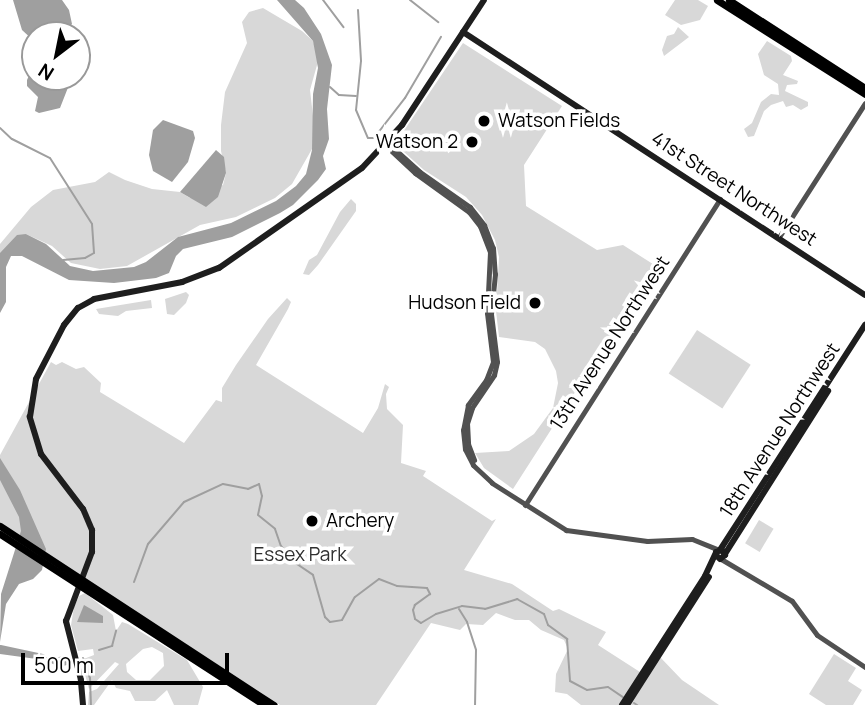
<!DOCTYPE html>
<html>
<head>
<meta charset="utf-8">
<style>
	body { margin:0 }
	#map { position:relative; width:865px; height:705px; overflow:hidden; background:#fff; font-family:Manrope,sans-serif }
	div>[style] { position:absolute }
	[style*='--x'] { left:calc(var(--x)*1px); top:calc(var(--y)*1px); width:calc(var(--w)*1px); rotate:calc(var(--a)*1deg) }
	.green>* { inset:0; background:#d8d8d8; transform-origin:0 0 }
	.water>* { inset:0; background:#9f9f9f }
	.stream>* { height:2px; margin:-1px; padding:0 1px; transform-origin:1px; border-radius:1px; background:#9f9f9f }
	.river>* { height:5px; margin:-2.5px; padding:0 2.5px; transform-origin:2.5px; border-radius:2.5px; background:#9f9f9f }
	.tertiary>* { height:5px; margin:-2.5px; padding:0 2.5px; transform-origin:2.5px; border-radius:2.5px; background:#515151 }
	.secondary>* { height:6px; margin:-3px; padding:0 3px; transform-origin:3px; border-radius:3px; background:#1e1e1e }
	.primary>* { height:7px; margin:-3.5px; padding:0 3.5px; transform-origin:3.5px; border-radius:3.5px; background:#000 }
	.dots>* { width:19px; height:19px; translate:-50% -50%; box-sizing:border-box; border:4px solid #fff; border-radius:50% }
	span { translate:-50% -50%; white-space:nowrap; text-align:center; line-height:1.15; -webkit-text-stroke:7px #fff; paint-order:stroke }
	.poi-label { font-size:19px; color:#000 }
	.left { translate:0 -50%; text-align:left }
	.right { translate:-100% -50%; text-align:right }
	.street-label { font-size:19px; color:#000 }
	.park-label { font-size:19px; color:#2f2f2f }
	.north { position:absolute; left:21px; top:21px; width:70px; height:70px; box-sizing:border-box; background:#fff; border:2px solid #999; border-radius:50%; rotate:212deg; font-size:19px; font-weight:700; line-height:28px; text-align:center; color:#000 }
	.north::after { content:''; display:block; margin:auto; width:24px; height:32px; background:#000; clip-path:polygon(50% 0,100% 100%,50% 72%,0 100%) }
	.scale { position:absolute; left:21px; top:653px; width:208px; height:32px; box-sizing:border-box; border:4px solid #000; border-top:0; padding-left:9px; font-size:21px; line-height:24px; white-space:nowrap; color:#000; -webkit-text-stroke:5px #fff; paint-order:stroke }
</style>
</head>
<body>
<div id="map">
	<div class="green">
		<i style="clip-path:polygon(675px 0,698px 0,708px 6px,700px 20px,681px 25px,665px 15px)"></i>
		<i style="clip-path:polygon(263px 8px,302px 31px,313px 41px,319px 58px,310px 90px,316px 142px,292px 184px,275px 198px,236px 217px,200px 225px,127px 266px,100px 269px,71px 263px,52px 246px,26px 234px,0 257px,0 244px,31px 207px,53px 190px,95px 182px,109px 172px,125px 180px,152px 189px,180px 192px,190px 198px,223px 185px,226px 173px,221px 151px,221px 125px,225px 92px,247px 43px,242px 22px,249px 12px)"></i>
		<i style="clip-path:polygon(678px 27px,689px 37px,664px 56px,662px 50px,667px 36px,674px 34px)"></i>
		<i style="clip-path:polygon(767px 41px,791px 56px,792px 61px,783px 75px,798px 81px,797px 84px,787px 85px,785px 91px,808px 102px,808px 106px,801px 110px,793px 105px,786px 107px,783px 101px,771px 105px,764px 111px,754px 136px,748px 137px,744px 129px,752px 123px,761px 102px,771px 94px,779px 95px,778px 84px,764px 75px,758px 54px)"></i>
		<i style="clip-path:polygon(463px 43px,562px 106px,524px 165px,526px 206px,597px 250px,623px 245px,656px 266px,513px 489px,484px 468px,475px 453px,509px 451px,534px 434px,553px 408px,558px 383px,556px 371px,545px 349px,535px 342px,499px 337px,496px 311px,499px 257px,495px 240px,482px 215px,466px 197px,424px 170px,395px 144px)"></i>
		<i style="clip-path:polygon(351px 199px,356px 204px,356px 211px,318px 265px,309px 275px,303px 274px,309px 260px,317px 255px,340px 212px)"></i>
		<i style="clip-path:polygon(186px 292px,189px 295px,186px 303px,174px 315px,167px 314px,165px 299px)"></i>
		<i style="clip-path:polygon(287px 298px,291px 302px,288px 309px,256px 365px,363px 433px,378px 408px,385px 384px,389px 387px,386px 394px,387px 409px,403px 425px,401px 463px,426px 471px,423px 476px,492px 521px,496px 519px,464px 570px,512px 584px,553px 611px,559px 609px,606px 632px,598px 645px,640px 672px,621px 705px,581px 705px,567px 694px,555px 692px,556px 674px,568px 649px,564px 640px,541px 630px,529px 620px,515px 620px,496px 613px,483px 625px,466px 624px,460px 630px,431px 623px,376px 705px,280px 705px,72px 570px,0 528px,0 455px,51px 362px,56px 365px,62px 362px,76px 369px,84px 367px,101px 383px,100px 392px,184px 443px,216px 400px,222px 402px,222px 388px,236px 365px,268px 319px)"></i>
		<i style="clip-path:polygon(151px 300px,152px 308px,126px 311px,118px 316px,99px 314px,96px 309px)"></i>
		<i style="left:697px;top:330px;width:64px;height:52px;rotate:33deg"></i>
		<i style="left:759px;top:520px;width:17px;height:27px;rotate:31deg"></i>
		<i style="clip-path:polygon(evenodd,85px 593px,113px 615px,116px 631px,122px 622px,128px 624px,187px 660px,203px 687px,198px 705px,174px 705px,167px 690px,155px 701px,135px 701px,130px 691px,116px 688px,112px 680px,94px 705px,88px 705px,89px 692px,97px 689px,119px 664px,115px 662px,89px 689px,81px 660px,94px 655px,93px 649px,78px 651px,71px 625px,74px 607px,79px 596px,85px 593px,152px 647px,163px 653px,164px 666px,150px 680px,136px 680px,127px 672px,126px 664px,143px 649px,152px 647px)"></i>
		<i style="clip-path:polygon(834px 654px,856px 668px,848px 681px,862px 690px,853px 705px,826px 705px,809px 694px)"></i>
		<i style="clip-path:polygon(660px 657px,682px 680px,719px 705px,629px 705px)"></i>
	</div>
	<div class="water">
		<i style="clip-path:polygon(13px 0,62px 0,69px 10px,72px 24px,60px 35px,35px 35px,35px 42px,22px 30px)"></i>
		<i style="clip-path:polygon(277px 0,295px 0,304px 8px,321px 34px,332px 65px,327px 109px,329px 139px,323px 156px,326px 169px,318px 180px,293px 205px,280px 213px,232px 237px,183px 249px,176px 256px,169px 273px,156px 278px,114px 283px,69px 280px,22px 256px,11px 256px,6px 267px,6px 302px,0 313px,0 253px,17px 235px,26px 234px,46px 244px,70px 266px,93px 271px,134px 267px,146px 262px,178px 237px,231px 223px,276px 201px,296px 186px,306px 174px,312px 150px,313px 94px,318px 68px,313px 41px)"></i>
		<i style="clip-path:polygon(77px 61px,81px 76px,69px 85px,60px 108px,39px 113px,35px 111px,38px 97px,27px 86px,27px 80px,35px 62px,35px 77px,77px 77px)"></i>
		<i style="clip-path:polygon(163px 120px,193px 131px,195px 138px,188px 162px,172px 182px,153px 171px,149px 155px,153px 130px)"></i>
		<i style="clip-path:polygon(216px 150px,224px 157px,226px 173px,218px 197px,206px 207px,180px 192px)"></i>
		<i style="clip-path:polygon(0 458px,20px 490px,46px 549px,42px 570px,33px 579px,19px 584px,6px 604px,0 642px,1px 594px,21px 531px,19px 517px,0 480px)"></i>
		<i style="clip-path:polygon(84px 605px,103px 616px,103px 623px,77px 622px)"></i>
		<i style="clip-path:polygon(0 646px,30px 655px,55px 658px,67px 655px,70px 664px,60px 667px,44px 660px,0 654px)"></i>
	</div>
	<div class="stream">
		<i style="--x:323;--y:0;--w:34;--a:53"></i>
		<i style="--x:410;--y:0;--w:36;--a:38"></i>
		<i style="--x:358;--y:10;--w:51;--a:86.6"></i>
		<i style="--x:361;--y:61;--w:49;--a:95.8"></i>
		<i style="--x:356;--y:110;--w:30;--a:67"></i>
		<i style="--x:368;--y:138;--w:6;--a:0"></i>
		<i style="--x:374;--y:138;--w:51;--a:-52.2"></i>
		<i style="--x:405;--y:98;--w:71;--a:-59.5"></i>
		<i style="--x:330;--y:87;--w:12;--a:42"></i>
		<i style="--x:339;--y:95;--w:17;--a:3"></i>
		<i style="--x:0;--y:128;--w:16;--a:43"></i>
		<i style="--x:12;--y:139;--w:42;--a:26.6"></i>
		<i style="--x:50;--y:158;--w:78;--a:57.5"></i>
		<i style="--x:92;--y:224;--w:29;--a:86"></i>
		<i style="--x:94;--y:253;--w:10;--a:151"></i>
		<i style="--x:85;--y:258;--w:22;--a:175"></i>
		<i style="--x:134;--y:582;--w:40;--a:-69.8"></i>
		<i style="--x:148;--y:544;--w:55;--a:-49.4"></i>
		<i style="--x:184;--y:502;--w:43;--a:-24.8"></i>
		<i style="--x:223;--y:484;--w:25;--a:11"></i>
		<i style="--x:248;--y:489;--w:12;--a:-24"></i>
		<i style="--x:259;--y:484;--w:12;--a:76"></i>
		<i style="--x:262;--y:496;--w:19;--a:102"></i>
		<i style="--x:258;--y:515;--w:22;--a:39"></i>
		<i style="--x:275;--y:529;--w:18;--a:71"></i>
		<i style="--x:281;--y:546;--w:21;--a:51"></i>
		<i style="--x:294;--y:562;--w:23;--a:34"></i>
		<i style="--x:313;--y:575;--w:44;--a:74.1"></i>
		<i style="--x:325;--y:617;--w:7;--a:45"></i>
		<i style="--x:330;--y:622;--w:12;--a:-9"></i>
		<i style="--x:342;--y:620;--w:26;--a:-61"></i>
		<i style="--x:355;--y:597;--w:30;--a:-37"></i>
		<i style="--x:379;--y:579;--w:19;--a:21"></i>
		<i style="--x:397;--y:586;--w:30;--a:4"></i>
		<i style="--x:427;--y:588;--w:7;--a:63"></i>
		<i style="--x:430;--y:594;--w:19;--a:144"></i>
		<i style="--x:415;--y:605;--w:5;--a:112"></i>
		<i style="--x:413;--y:610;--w:9;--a:77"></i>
		<i style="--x:415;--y:619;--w:7;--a:34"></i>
		<i style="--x:421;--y:623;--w:17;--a:-31"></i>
		<i style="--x:436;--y:614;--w:27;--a:-17"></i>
		<i style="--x:462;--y:606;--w:23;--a:7"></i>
		<i style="--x:485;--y:609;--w:34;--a:-17"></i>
		<i style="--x:517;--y:599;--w:31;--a:29"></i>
		<i style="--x:544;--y:614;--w:12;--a:70"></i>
		<i style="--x:548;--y:625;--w:24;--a:36"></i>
		<i style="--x:567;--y:639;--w:42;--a:85.9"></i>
		<i style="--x:570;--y:681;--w:19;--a:28"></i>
		<i style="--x:587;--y:690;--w:21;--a:-8"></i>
		<i style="--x:608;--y:687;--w:18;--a:34"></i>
		<i style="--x:459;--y:609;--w:15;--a:58"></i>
		<i style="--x:467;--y:622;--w:29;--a:72"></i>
		<i style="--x:476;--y:650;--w:55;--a:91"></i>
		<i style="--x:99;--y:650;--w:14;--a:-17"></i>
		<i style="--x:112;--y:646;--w:16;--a:-75"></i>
		<i style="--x:83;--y:658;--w:21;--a:71"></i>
		<i style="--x:90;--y:678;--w:27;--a:88"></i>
		<i style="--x:634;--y:703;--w:4;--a:34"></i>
	</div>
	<div class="river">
		<i style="--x:0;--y:647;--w:43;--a:12.1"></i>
	</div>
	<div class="tertiary">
		<i style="--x:388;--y:143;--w:43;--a:42.2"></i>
		<i style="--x:420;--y:172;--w:61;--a:35"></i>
		<i style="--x:470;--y:207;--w:23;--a:52"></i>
		<i style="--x:484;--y:225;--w:25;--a:69"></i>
		<i style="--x:493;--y:248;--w:26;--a:86"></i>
		<i style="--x:495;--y:274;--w:40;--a:95.7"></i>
		<i style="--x:491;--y:314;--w:48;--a:82.9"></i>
		<i style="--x:497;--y:362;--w:13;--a:103"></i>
		<i style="--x:494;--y:375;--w:40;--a:124"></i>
		<i style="--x:472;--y:408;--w:16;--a:108"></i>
		<i style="--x:467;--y:423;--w:21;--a:87"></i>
		<i style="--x:468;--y:444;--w:17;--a:69"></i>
		<i style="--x:386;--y:146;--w:40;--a:43"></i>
		<i style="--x:415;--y:173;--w:67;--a:35.8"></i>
		<i style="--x:469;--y:212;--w:18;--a:52"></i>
		<i style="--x:480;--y:226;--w:28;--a:69"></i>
		<i style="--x:490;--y:252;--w:61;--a:92.8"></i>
		<i style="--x:487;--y:313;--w:49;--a:83"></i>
		<i style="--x:493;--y:362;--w:19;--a:111"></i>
		<i style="--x:486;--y:380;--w:31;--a:126"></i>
		<i style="--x:468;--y:405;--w:25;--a:101"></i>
		<i style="--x:463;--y:430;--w:19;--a:84"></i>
		<i style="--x:465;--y:449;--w:18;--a:63"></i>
		<i style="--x:473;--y:465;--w:26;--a:43"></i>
		<i style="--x:492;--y:483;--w:88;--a:32.4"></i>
		<i style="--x:566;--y:530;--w:82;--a:7.7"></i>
		<i style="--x:647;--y:541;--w:45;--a:-2.5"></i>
		<i style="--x:692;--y:539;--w:29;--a:22"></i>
		<i style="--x:779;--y:237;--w:159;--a:-57.3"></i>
		<i style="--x:525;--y:505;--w:363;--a:-57.5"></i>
		<i style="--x:721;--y:559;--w:82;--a:30.6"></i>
		<i style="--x:792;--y:601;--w:42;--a:53.7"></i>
		<i style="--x:817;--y:635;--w:58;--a:33.7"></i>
	</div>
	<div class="secondary">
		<i style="--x:463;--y:32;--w:480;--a:33.2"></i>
		<i style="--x:720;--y:550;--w:268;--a:-57.2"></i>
		<i style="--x:725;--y:554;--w:193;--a:-57.7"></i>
		<i style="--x:83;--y:705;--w:25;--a:-95"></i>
		<i style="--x:81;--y:680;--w:61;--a:-104.3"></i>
		<i style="--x:66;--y:621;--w:74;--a:-69.4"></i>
		<i style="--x:92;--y:552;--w:22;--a:-90"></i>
		<i style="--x:92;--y:530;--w:23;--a:-113"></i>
		<i style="--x:83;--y:509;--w:69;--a:-127.4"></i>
		<i style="--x:41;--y:454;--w:39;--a:-107"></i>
		<i style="--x:30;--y:417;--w:38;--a:-81"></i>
		<i style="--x:36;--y:379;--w:61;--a:-62.6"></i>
		<i style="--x:64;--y:325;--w:22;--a:-51"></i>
		<i style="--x:78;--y:308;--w:18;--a:-29"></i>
		<i style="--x:94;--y:299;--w:90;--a:-10.9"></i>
		<i style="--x:182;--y:282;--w:40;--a:-21"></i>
		<i style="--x:219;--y:268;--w:174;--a:-35"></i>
		<i style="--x:362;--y:168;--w:59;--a:-47.1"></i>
		<i style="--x:402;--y:125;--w:149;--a:-56.7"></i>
		<i style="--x:622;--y:705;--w:153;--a:-57.2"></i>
		<i style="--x:705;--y:576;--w:26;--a:-65"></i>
		<i style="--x:716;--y:552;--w:6;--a:-18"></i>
		<i style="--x:722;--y:550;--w:6;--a:59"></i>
		<i style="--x:725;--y:555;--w:6;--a:141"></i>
		<i style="--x:720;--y:559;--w:6;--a:-135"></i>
		<i style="--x:627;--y:705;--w:152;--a:-57.4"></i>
	</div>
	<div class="primary">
		<i style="--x:717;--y:0;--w:175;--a:32.4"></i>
		<i style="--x:729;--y:0;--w:162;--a:32.9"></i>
		<i style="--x:0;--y:526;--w:327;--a:33.2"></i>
		<i style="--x:0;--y:534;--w:315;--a:32.9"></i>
	</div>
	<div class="dots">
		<i style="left:484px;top:121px;background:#000"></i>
		<i style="left:472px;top:142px;background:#000"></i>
		<i style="left:535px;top:303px;background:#000"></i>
		<i style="left:312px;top:521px;background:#000"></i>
	</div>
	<div class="poi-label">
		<span class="left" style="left:498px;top:121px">Watson Fields</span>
		<span class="right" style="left:458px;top:142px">Watson 2</span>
		<span class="right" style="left:521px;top:303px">Hudson Field</span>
		<span class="left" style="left:326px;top:521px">Archery</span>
	</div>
	<div class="street-label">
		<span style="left:734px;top:189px;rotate:33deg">41st Street Northwest</span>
		<span style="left:610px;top:343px;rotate:-57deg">13th Avenue Northwest</span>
		<span style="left:780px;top:430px;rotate:-57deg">18th Avenue Northwest</span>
	</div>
	<div class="park-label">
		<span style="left:300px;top:555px">Essex Park</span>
	</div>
	<div class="north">N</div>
	<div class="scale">500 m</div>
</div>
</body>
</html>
